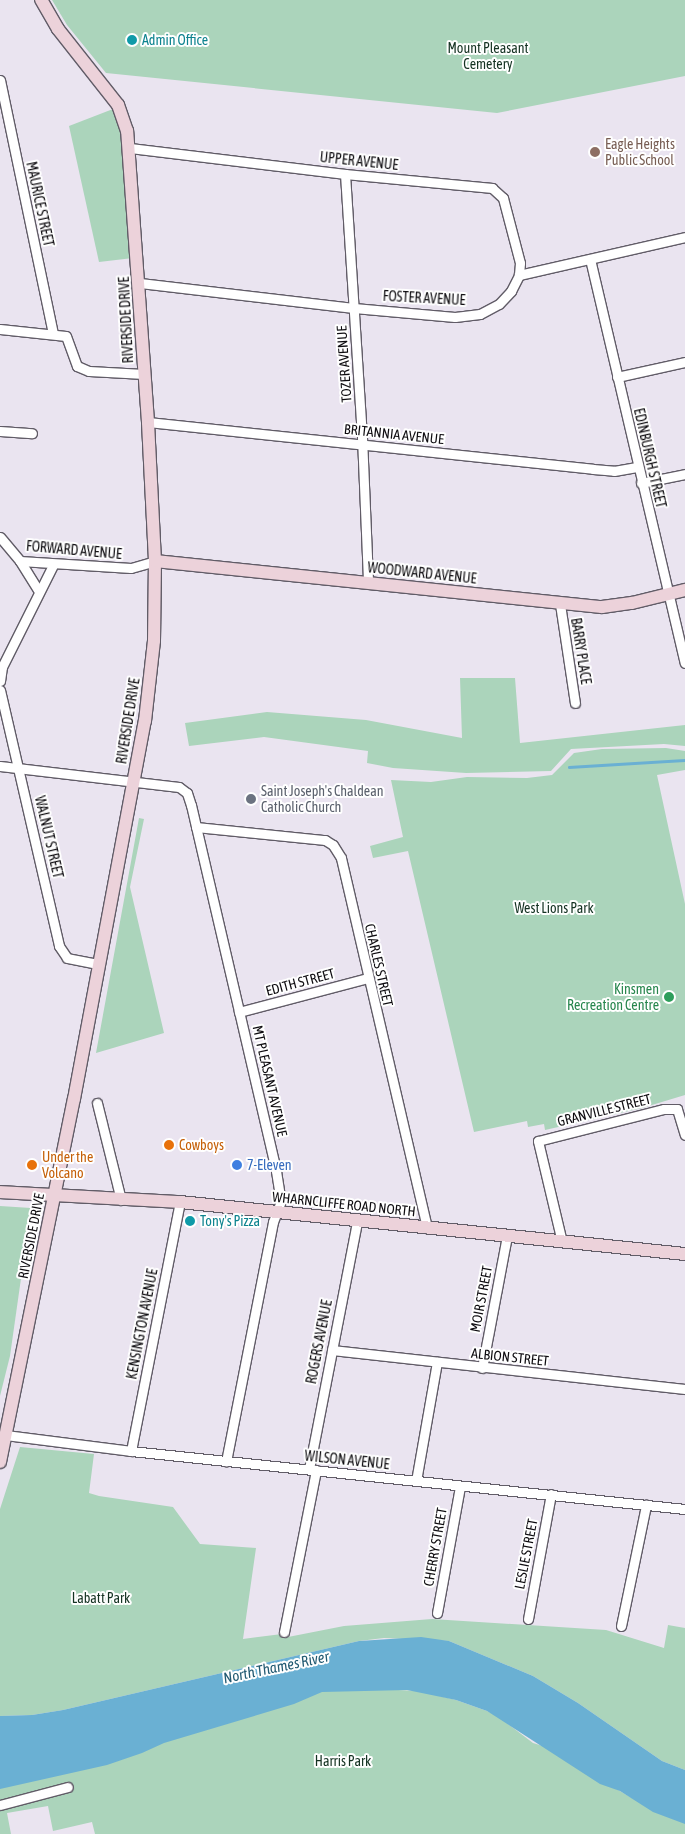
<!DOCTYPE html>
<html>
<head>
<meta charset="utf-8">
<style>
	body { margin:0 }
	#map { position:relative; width:685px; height:1834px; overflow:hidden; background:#eae4f0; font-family:"Asap Condensed",sans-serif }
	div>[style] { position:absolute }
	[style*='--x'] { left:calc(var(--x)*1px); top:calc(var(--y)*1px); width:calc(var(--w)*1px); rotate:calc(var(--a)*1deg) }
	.green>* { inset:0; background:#abd4bb }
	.water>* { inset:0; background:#6ab0d3 }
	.stream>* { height:2.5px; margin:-1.25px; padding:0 1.25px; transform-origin:1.25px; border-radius:1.25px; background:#6ab0d3 }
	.roads { filter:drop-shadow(1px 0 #615c67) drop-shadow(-1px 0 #615c67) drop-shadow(0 1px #615c67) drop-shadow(0 -1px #615c67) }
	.street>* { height:9px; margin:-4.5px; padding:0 4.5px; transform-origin:4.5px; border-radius:4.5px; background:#fff }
	.secondary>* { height:12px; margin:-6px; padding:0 6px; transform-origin:6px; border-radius:6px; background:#ecd2da }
	.dots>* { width:14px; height:14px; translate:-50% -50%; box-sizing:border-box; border:2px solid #fff; border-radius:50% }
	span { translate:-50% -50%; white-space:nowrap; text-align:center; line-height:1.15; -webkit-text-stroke:4px #fff; paint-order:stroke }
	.culture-label { font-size:14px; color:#0d838f }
	.left { translate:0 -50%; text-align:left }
	.park-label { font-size:14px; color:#143222 }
	.education-label { font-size:14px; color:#785e54 }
	.street-label { font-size:14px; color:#0e0c10 }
	.worship-label { font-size:14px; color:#5b616d }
	.leisure-label { font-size:14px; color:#27864d }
	.right { translate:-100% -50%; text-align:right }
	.food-label { font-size:14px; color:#c56008 }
	.shop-label { font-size:14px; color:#366cbe }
	.water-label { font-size:15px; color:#225a72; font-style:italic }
</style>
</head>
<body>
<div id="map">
	<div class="green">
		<i style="clip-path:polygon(52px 0,685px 0,685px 76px,497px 113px,106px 73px,67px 25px)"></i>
		<i style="clip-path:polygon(113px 109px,119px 123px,125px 153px,133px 258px,99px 262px,69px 126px)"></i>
		<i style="clip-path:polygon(460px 678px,515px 678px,520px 743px,685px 725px,685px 746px,664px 744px,571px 749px,551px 771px,466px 773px,393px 768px,367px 763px,368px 751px,264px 737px,189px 746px,185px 723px,267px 712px,366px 720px,462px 738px)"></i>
		<i style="clip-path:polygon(666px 748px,685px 751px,685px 770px,657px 775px,685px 904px,685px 1095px,642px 1108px,545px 1130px,544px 1124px,528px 1127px,527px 1121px,474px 1132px,408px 851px,373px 858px,370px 846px,403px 837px,391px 780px,431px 782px,467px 777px,527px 778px,552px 775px,574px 753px,602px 749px)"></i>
		<i style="clip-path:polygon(139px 818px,144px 819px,130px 887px,164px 1033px,96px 1053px)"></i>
		<i style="clip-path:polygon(0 1206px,31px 1208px,10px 1356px,0 1396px)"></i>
		<i style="clip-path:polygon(20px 1447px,94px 1454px,89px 1493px,99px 1496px,173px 1507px,200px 1544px,256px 1548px,243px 1639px,282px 1634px,288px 1637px,344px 1626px,432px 1619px,606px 1630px,664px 1648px,668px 1625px,685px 1628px,685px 1770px,662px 1761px,578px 1703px,533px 1676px,449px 1641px,384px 1638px,359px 1641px,63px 1710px,32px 1715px,0 1716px,0 1509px)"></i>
		<i style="clip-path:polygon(337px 1687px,419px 1691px,456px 1700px,487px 1711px,499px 1717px,533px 1743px,546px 1747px,630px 1797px,685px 1819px,685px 1834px,95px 1834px,92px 1822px,53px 1831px,48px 1806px,7px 1813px,11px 1834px,0 1834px,0 1785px)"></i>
	</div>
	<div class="water">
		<i style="clip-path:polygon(421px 1637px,449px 1641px,533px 1676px,578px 1703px,662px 1761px,685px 1770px,685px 1824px,653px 1812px,620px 1791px,600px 1784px,487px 1711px,456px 1700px,407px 1690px,322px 1692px,294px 1704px,164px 1743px,142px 1753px,107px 1765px,0 1789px,0 1716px,32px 1715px,63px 1710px,359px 1641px)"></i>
	</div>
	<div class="stream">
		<i style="--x:569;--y:767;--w:116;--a:-3.5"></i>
	</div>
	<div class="roads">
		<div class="street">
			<i style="--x:0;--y:80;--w:259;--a:78.2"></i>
			<i style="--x:130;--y:148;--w:217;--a:6.9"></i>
			<i style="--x:345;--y:174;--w:148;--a:5.4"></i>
			<i style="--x:492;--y:188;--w:15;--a:42"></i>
			<i style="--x:503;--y:198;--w:67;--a:75.3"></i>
			<i style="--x:520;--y:263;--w:12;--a:95"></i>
			<i style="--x:345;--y:174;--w:264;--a:86.3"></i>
			<i style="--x:362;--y:437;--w:145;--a:87.6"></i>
			<i style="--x:590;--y:259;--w:415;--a:76.8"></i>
			<i style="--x:140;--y:283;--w:215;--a:6.7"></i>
			<i style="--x:354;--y:308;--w:101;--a:5.1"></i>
			<i style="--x:455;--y:317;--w:25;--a:-7"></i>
			<i style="--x:480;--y:314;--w:21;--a:-28"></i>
			<i style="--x:499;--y:304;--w:18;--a:-47"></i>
			<i style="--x:511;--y:291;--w:18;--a:-63"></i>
			<i style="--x:519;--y:275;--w:170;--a:-12.9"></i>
			<i style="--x:0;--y:329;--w:66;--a:6.1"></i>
			<i style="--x:66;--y:336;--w:32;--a:70"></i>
			<i style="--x:77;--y:366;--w:13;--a:23"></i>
			<i style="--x:89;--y:371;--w:55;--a:3.1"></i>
			<i style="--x:617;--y:377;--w:70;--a:-12.4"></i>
			<i style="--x:148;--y:422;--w:447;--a:6"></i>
			<i style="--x:593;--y:469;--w:21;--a:5"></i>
			<i style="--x:614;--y:471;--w:23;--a:-10"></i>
			<i style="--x:0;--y:431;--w:32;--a:4"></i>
			<i style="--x:641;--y:483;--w:45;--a:-11.6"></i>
			<i style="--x:0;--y:537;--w:31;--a:50"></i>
			<i style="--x:20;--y:561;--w:111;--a:3.6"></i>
			<i style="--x:131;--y:568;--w:25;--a:-16"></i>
			<i style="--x:20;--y:561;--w:36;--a:58"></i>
			<i style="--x:560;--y:604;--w:100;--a:81.4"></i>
			<i style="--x:0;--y:681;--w:14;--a:-82"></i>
			<i style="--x:2;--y:667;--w:114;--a:-63.4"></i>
			<i style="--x:0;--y:690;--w:263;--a:77"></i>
			<i style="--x:59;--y:946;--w:14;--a:56"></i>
			<i style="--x:67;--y:958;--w:32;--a:11"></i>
			<i style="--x:0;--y:766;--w:180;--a:6.7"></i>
			<i style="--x:179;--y:787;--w:10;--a:37"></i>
			<i style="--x:187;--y:793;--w:13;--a:72"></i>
			<i style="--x:191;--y:805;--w:376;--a:76.9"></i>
			<i style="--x:276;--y:1171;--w:30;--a:81"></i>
			<i style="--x:281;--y:1201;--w:22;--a:111"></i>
			<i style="--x:273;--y:1222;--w:244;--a:101.1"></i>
			<i style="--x:196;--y:827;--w:130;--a:5.8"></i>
			<i style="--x:325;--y:840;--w:9;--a:32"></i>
			<i style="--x:333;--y:845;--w:15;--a:58"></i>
			<i style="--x:341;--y:858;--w:380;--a:76.9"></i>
			<i style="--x:239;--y:1012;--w:133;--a:-14.8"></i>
			<i style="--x:97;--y:1103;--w:100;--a:76.1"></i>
			<i style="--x:562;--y:1242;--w:104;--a:-103.4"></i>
			<i style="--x:538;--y:1141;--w:130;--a:-14.3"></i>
			<i style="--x:664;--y:1109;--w:13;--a:0"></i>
			<i style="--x:677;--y:1109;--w:27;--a:73"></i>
			<i style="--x:332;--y:1350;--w:355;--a:6.3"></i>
			<i style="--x:482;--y:1368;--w:134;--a:-79.3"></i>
			<i style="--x:6;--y:1435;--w:126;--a:7.3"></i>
			<i style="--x:131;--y:1451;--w:557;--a:5.98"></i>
			<i style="--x:131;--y:1451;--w:254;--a:-78.9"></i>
			<i style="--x:309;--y:1469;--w:253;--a:-79"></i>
			<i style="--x:416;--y:1481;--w:121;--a:-80"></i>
			<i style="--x:437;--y:1613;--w:129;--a:-79.7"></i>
			<i style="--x:528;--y:1619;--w:127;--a:-79.6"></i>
			<i style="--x:621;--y:1626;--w:124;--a:-78.3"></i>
			<i style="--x:284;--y:1632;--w:165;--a:-78.8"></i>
			<i style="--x:0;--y:1805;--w:70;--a:-14.8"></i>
		</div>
		<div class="secondary">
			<i style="--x:155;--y:561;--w:449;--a:5.9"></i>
			<i style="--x:602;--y:607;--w:30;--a:-8"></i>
			<i style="--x:632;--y:603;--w:55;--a:-13.8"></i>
			<i style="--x:0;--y:1192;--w:180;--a:3.2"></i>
			<i style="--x:180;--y:1202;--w:508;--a:5.88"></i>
			<i style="--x:0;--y:1462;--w:370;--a:-78.5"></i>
			<i style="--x:74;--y:1099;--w:385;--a:-79.4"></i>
			<i style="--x:145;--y:721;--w:81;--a:-83.6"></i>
			<i style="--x:154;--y:641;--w:80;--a:-89.3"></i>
			<i style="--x:155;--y:561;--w:139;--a:-92.9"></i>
			<i style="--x:148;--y:422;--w:292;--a:-94.1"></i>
			<i style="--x:127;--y:131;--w:28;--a:-109"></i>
			<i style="--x:118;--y:105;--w:97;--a:-128.3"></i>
			<i style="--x:58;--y:29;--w:34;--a:-120"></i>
		</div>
	</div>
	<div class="dots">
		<i style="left:132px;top:40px;background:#0f9aa8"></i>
		<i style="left:595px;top:152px;background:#8d6e63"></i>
		<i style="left:251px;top:799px;background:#6b7280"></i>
		<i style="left:669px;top:997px;background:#2e9e5b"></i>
		<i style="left:169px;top:1145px;background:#e8710a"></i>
		<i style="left:32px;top:1165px;background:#e8710a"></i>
		<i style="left:237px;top:1165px;background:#3f7fe0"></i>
		<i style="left:190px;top:1221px;background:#0f9aa8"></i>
	</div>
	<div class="culture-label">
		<span class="left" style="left:142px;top:40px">Admin Office</span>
		<span class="left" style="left:200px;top:1221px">Tony's Pizza</span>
	</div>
	<div class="park-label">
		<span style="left:488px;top:56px">Mount Pleasant<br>Cemetery</span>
		<span style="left:554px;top:908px">West Lions Park</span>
		<span style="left:101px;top:1598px">Labatt Park</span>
		<span style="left:343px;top:1761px">Harris Park</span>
	</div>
	<div class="education-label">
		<span class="left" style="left:605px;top:152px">Eagle Heights<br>Public School</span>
	</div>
	<div class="street-label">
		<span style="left:359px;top:161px;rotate:6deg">UPPER AVENUE</span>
		<span style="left:40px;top:204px;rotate:78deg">MAURICE STREET</span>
		<span style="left:424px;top:298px;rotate:3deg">FOSTER AVENUE</span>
		<span style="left:126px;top:320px;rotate:-93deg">RIVERSIDE DRIVE</span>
		<span style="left:344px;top:364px;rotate:-94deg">TOZER AVENUE</span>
		<span style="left:394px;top:434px;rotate:6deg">BRITANNIA AVENUE</span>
		<span style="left:650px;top:458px;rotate:77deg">EDINBURGH STREET</span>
		<span style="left:74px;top:550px;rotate:5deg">FORWARD AVENUE</span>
		<span style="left:422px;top:573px;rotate:6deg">WOODWARD AVENUE</span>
		<span style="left:581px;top:651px;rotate:81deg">BARRY PLACE</span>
		<span style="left:128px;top:721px;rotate:-81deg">RIVERSIDE DRIVE</span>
		<span style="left:49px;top:837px;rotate:77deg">WALNUT STREET</span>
		<span style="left:379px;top:965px;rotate:77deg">CHARLES STREET</span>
		<span style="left:300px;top:982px;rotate:-15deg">EDITH STREET</span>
		<span style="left:270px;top:1081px;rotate:77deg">MT PLEASANT AVENUE</span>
		<span style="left:604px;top:1110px;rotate:-14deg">GRANVILLE STREET</span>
		<span style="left:344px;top:1204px;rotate:6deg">WHARNCLIFFE ROAD NORTH</span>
		<span style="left:31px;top:1236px;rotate:-79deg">RIVERSIDE DRIVE</span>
		<span style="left:481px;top:1299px;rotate:-79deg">MOIR STREET</span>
		<span style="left:142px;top:1324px;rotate:-79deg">KENSINGTON AVENUE</span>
		<span style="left:319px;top:1342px;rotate:-79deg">ROGERS AVENUE</span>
		<span style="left:510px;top:1357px;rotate:6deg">ALBION STREET</span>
		<span style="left:347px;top:1460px;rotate:6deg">WILSON AVENUE</span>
		<span style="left:435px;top:1547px;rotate:-80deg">CHERRY STREET</span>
		<span style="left:526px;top:1554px;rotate:-79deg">LESLIE STREET</span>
	</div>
	<div class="worship-label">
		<span class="left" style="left:261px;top:799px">Saint Joseph's Chaldean<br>Catholic Church</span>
	</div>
	<div class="leisure-label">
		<span class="right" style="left:659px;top:997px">Kinsmen<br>Recreation Centre</span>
	</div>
	<div class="food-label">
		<span class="left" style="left:179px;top:1145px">Cowboys</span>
		<span class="left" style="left:42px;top:1165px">Under the<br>Volcano</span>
	</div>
	<div class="shop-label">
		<span class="left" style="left:247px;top:1165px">7-Eleven</span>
	</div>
	<div class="water-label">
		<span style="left:276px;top:1667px;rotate:-12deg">North Thames River</span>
	</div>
</div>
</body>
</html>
